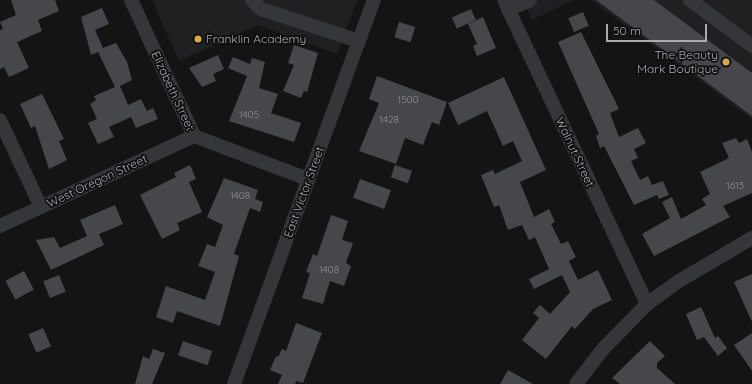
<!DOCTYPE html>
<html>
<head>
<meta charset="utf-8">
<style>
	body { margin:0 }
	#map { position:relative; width:752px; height:384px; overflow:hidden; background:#141415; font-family:Quicksand,sans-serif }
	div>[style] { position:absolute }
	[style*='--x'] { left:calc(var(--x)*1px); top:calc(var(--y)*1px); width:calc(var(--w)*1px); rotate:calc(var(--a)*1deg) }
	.built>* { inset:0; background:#202022 }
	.building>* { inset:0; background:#46474a; transform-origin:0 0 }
	.minor>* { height:14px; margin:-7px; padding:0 7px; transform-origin:7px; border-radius:7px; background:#35363a }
	.dots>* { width:11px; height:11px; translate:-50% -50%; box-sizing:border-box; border:2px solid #0f0f10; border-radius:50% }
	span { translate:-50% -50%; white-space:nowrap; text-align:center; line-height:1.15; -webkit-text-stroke:3.5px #0f0f10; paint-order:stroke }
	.number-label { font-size:10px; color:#8f929a }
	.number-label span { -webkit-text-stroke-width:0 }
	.poi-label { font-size:12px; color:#a7abb4 }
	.left { translate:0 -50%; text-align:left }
	.right { translate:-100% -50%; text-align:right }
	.street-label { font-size:12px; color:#a7abb4 }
	.scale { position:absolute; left:606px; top:24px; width:101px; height:18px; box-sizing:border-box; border:2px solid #a7abb4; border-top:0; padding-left:5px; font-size:12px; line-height:14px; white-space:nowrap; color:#a7abb4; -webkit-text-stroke:3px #0f0f10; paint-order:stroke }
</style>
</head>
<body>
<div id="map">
	<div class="built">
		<i style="clip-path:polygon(152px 0,357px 0,337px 54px,258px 25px,179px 61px)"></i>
		<i style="clip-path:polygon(523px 0,573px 0,532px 20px)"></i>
		<i style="clip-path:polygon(591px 0,752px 0,752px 119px)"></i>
	</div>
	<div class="building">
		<i style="clip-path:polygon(11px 0,55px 0,59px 11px,38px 20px,42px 31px,17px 42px,29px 68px,9px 77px,4px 67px,0 69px,0 30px,3px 29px,0 22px,16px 15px)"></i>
		<i style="clip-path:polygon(596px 0,654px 0,752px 73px,752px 116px)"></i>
		<i style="clip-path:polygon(102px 8px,109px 24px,95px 30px,103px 48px,116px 43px,127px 62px,132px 80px,120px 86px,128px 105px,141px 99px,147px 111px,153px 108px,158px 119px,136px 128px,131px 117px,109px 127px,114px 137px,98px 144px,88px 123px,97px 119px,90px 104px,96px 100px,94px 96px,115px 87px,98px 52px,91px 55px,81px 17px)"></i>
		<i style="left:471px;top:9px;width:12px;height:21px;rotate:66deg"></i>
		<i style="left:583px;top:12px;width:15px;height:16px;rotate:67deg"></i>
		<i style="clip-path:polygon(483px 17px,496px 48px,477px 56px,473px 46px,477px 44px,468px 24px)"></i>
		<i style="left:399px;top:22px;width:17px;height:16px;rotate:17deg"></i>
		<i style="clip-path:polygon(581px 32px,619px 109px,610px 113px,619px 137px,638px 128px,646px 143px,634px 149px,638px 158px,631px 161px,640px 180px,648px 176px,652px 185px,663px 181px,669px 195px,659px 199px,657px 195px,634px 205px,604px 146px,600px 148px,596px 136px,599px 134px,558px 42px)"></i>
		<i style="clip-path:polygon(294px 45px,318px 53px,307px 92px,304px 91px,301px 98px,283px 91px,294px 65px,288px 63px)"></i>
		<i style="clip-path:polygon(218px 55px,224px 69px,213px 74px,216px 81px,202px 87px,189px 68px)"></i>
		<i style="clip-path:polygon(233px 57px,250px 64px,252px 58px,265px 62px,259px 88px,278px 94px,271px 113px,301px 123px,294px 142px,229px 121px,247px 76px,228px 68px)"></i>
		<i style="clip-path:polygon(377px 76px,447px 102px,439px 125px,432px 122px,423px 145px,405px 138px,396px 164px,359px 151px,379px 103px,369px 99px)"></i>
		<i style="clip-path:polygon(504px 77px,546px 170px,520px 182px,534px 217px,549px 209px,555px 222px,551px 224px,561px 244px,568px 241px,576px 257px,569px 261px,578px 280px,598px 270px,612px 300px,593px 309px,575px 329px,572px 326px,546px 359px,522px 340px,539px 318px,533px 313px,540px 305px,550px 314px,570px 292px,562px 275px,534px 289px,529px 279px,549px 269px,535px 237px,529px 240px,522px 225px,508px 230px,499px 205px,494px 207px,481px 175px,493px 170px,495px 174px,522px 161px,513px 141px,503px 146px,487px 111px,458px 125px,448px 103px)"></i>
		<i style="clip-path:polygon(42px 94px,64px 139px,59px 141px,67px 160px,49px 169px,35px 126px,31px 128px,20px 104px)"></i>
		<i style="clip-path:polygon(736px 138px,739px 143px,747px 139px,752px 152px,752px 193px,723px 206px,730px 217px,654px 256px,642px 234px,670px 218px,662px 202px,672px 197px,681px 219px,706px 205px,702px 199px,710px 194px,700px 172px,729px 158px,722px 143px)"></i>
		<i style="clip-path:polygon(190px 165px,196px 179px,189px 182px,202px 212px,177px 223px,180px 230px,162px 239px,140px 195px,176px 177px,174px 173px)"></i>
		<i style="left:395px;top:165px;width:18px;height:13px;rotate:19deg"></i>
		<i style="clip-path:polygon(224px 178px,258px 190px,255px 199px,263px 202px,260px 212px,250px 208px,234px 254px,239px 256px,220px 326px,177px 311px,173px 323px,156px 317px,166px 286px,205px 300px,215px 272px,198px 266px,207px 244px,215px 247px,223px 225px,207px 217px)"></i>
		<i style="left:360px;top:179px;width:33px;height:20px;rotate:20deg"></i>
		<i style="clip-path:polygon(115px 205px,123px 224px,99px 234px,104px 245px,51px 270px,36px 240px,54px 237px,60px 248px,87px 236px,80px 220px)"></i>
		<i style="clip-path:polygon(331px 215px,348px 221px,342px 240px,353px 243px,346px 263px,351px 266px,344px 286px,330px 281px,323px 304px,302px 298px,310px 273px,306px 272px,313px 254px,317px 256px)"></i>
		<i style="left:24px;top:271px;width:21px;height:21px;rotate:62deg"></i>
		<i style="clip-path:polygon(752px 274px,752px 322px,734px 282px)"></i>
		<i style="left:59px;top:275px;width:18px;height:17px;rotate:68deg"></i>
		<i style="clip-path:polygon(701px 307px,715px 338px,718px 336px,727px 348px,718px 356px,704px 337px,697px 340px,686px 314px)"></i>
		<i style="clip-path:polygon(296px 323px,322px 333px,303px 383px,296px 381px,295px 384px,278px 384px,282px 375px,270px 370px,276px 356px,278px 357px,282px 349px,286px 351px)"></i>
		<i style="left:43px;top:328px;width:20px;height:16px;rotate:66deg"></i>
		<i style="clip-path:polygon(752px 333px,752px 371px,734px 345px)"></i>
		<i style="left:183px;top:341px;width:31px;height:15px;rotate:19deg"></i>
		<i style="clip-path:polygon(650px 341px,665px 356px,657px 363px,657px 368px,675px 384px,620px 384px,612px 378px)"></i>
		<i style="clip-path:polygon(153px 349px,165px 353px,152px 384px,135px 384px,143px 356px,149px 359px)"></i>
		<i style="clip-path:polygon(508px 370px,533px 384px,500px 384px)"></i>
	</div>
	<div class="minor">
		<i style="--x:131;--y:0;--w:150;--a:65.1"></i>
		<i style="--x:194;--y:136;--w:122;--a:20.7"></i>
		<i style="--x:252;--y:0;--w:13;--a:45"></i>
		<i style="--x:261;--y:9;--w:103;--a:18.1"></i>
		<i style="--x:504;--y:0;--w:336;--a:64.8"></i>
		<i style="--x:690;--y:0;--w:77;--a:36.6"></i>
		<i style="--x:508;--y:10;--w:24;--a:-24"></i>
		<i style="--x:0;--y:120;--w:96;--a:64.8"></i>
		<i style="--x:0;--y:226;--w:214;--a:-24.9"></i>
		<i style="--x:234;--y:384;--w:409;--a:-70"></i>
		<i style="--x:576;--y:384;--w:44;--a:-52.4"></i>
		<i style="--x:603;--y:349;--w:63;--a:-45.6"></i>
		<i style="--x:647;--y:304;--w:39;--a:-36"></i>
		<i style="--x:679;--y:281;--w:85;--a:-30.5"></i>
	</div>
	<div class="dots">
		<i style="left:198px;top:39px;background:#daa847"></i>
		<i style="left:726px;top:62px;background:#daa847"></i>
	</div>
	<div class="number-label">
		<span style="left:408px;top:100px">1500</span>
		<span style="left:249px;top:115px">1405</span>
		<span style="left:389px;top:120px">1428</span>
		<span style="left:735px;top:186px">1613</span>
		<span style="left:240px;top:196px">1408</span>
		<span style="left:329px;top:270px">1408</span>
	</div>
	<div class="poi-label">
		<span class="left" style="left:206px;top:39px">Franklin Academy</span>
		<span class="right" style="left:718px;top:62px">The Beauty<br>Mark Boutique</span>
	</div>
	<div class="street-label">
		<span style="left:173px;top:91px;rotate:65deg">Elizabeth Street</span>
		<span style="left:575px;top:152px;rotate:65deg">Walnut Street</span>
		<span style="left:97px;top:181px;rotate:-25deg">West Oregon Street</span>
		<span style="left:304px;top:192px;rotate:-70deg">East Victor Street</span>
	</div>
	<div class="scale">50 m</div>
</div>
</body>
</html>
